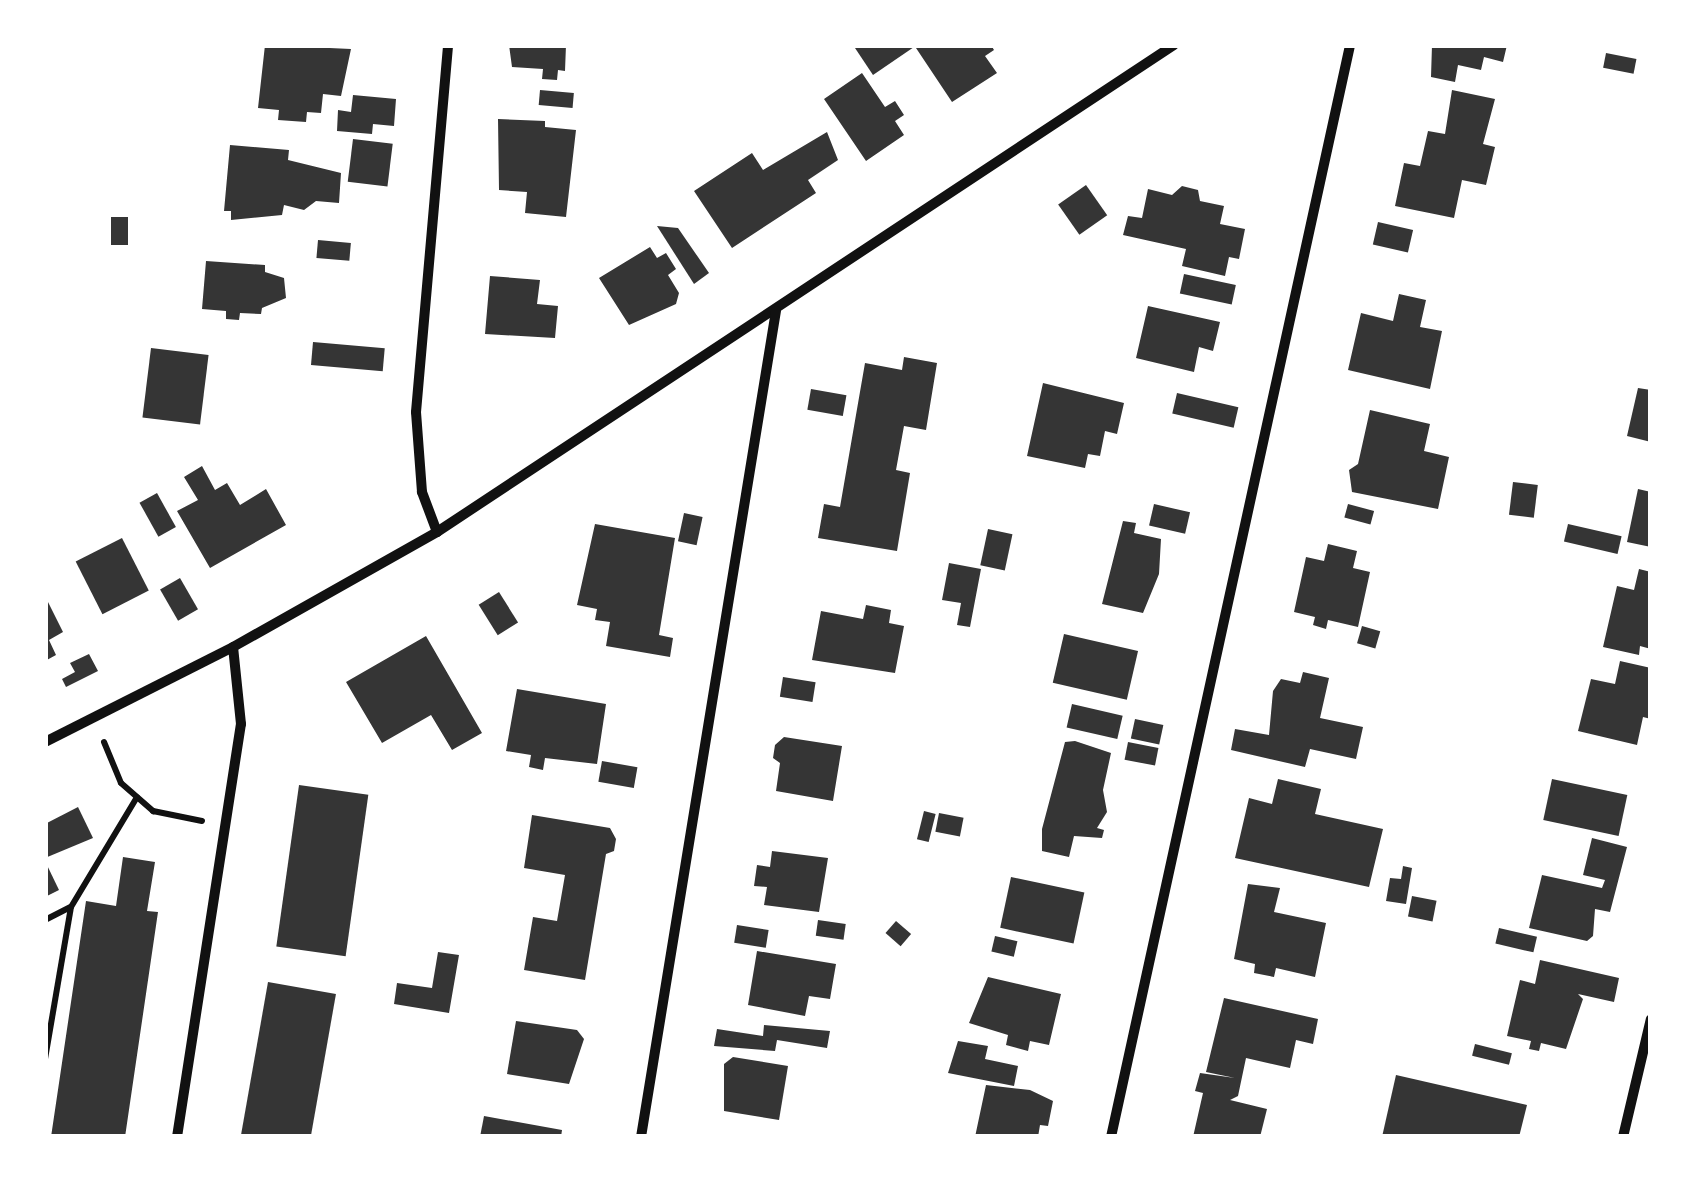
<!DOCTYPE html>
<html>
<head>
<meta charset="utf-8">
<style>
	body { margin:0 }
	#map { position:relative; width:1696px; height:1182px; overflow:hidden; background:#fff; font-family:"Alegreya Sans",sans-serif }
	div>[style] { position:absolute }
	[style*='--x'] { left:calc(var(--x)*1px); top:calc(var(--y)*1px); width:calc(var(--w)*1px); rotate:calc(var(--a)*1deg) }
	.building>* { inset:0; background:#353535; transform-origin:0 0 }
	.path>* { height:6px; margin:-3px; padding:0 3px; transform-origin:3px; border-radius:3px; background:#111 }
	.minor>* { height:10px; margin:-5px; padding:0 5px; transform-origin:5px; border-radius:5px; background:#111 }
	span { translate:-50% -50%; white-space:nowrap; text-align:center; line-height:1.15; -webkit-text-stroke:8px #fff; paint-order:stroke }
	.frame { position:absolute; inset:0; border:48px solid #fff; pointer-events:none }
</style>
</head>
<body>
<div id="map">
	<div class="building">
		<i style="clip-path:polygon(265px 45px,351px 49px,341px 96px,323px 94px,321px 113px,307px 112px,306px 122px,278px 120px,279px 110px,258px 108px)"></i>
		<i style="clip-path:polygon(509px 45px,566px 45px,565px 71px,558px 70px,557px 80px,542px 79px,543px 69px,512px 67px)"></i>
		<i style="clip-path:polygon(853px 45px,913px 45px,914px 47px,873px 75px)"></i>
		<i style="clip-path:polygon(920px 45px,991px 45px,994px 50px,985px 56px,997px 73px,952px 102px,916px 48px)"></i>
		<i style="clip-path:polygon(1432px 45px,1507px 45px,1503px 62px,1484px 57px,1481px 70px,1458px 65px,1455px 82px,1431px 77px)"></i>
		<i style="left:1606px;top:53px;width:31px;height:15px;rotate:11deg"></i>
		<i style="clip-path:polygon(862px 73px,885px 107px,895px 101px,904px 115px,895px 121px,904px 135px,866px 161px,824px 99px)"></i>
		<i style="left:540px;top:90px;width:34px;height:15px;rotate:5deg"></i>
		<i style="clip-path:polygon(1452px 90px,1495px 99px,1483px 144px,1495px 147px,1486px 185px,1462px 180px,1454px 218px,1395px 206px,1404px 163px,1420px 166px,1428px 131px,1445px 134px)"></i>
		<i style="clip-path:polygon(353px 95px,396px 99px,394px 126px,373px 124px,372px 134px,337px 131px,338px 110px,351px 112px)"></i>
		<i style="clip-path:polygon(498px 119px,545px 121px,545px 127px,576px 130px,566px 217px,525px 213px,527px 192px,499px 190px)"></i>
		<i style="clip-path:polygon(827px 132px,838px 160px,808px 180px,816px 193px,732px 248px,694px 191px,752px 153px,763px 170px)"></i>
		<i style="left:353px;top:139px;width:40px;height:43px;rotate:7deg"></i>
		<i style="clip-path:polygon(230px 145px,289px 150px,288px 160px,341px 173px,339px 203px,316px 201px,304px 210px,284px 205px,282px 215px,231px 220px,231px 211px,224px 211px)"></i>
		<i style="left:1086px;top:185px;width:37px;height:34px;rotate:55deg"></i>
		<i style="clip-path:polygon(1182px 186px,1198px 190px,1200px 201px,1224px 206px,1220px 224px,1245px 229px,1239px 259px,1229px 257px,1225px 276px,1182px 266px,1186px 249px,1123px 235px,1128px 216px,1142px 218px,1148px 189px,1172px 195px)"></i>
		<i style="left:111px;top:217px;width:17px;height:28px"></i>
		<i style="left:1378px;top:222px;width:36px;height:23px;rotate:13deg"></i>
		<i style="clip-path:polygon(657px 226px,678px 228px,709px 273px,694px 284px)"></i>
		<i style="left:318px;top:240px;width:33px;height:18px;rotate:5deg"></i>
		<i style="clip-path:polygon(650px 247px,657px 258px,666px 253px,676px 269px,668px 275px,679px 293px,676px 304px,629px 325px,599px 278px)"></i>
		<i style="clip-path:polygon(206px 261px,265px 265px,265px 272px,284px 278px,286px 298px,262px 308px,261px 314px,240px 313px,239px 320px,226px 319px,226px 311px,202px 309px)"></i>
		<i style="left:1184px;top:274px;width:53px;height:20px;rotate:12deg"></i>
		<i style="clip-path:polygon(490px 276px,540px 280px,537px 304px,558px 306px,555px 338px,485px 334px)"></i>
		<i style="clip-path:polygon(1399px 294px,1426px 300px,1420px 327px,1442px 331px,1430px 389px,1348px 370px,1361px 313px,1393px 321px)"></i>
		<i style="clip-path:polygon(1148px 306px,1220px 322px,1213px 351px,1199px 347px,1194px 372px,1136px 358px)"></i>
		<i style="left:313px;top:342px;width:72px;height:23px;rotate:5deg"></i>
		<i style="left:151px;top:348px;width:58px;height:70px;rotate:7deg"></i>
		<i style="clip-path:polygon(904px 357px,937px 363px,926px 430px,904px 426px,896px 470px,910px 473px,897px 551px,818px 538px,824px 504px,840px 507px,865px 363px,902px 370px)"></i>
		<i style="clip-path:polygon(1043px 383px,1124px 403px,1117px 434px,1105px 431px,1100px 456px,1088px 454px,1085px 468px,1027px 456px)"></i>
		<i style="clip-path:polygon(1638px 388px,1651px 390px,1651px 442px,1627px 436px)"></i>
		<i style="left:811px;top:389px;width:36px;height:21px;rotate:10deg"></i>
		<i style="left:1177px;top:393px;width:63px;height:21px;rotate:13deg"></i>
		<i style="clip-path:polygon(1370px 410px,1430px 424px,1424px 451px,1449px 457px,1438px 509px,1352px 492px,1349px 470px,1358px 464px)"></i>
		<i style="clip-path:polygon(202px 466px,215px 490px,227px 483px,240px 505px,266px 489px,286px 525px,210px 568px,177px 511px,198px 500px,184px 477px)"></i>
		<i style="left:1513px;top:482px;width:25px;height:33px;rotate:7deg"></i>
		<i style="clip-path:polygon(1638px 489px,1651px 492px,1651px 547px,1627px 542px)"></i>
		<i style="left:157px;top:493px;width:39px;height:20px;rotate:61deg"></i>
		<i style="left:1154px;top:504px;width:37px;height:22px;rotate:13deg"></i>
		<i style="left:1348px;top:504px;width:27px;height:14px;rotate:15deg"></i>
		<i style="left:684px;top:513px;width:19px;height:29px;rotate:12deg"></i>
		<i style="clip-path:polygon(1123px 521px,1136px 523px,1134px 533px,1161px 539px,1159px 574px,1143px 613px,1102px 604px)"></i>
		<i style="clip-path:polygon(595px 524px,675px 538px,659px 635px,673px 638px,670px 657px,606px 646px,610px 622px,595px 620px,597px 609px,577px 605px)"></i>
		<i style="left:1568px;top:524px;width:55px;height:18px;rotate:13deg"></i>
		<i style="left:988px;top:529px;width:25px;height:37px;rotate:12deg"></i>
		<i style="left:122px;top:538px;width:59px;height:52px;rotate:63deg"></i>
		<i style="clip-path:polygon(1328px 544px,1357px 551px,1353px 568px,1370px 572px,1358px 627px,1328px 620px,1326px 629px,1313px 625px,1315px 617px,1294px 612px,1306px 557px,1324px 561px)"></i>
		<i style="clip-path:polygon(949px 563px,981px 569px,970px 627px,957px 625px,961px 603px,942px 600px)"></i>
		<i style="clip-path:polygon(1639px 569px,1651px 572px,1651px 649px,1640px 646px,1639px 655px,1603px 647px,1617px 586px,1634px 590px)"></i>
		<i style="left:180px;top:578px;width:36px;height:23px;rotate:60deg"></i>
		<i style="left:499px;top:592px;width:36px;height:24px;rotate:58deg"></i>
		<i style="clip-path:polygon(45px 596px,63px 632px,49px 640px,56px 655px,45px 661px)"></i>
		<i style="clip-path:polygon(866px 605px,891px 610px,889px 623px,904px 626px,895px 673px,812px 660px,821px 611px,863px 619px)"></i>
		<i style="left:1362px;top:626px;width:19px;height:18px;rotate:16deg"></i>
		<i style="left:1064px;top:634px;width:76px;height:50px;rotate:13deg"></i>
		<i style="clip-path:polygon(426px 636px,482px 733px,452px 750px,431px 715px,382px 743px,346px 682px)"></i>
		<i style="clip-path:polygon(89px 654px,98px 671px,66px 687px,62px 679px,75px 672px,70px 663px)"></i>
		<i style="clip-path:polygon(1620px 661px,1651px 668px,1651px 719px,1643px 717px,1637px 745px,1578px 731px,1591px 679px,1615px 684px)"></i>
		<i style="clip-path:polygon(1303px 672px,1329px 678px,1320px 718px,1363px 727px,1356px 759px,1310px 749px,1305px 767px,1231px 750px,1235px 729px,1269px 735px,1273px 691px,1281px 679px,1300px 683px)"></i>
		<i style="left:783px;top:677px;width:33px;height:20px;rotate:9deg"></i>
		<i style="clip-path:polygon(517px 689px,606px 704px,597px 764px,545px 758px,543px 770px,529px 767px,531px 755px,506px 751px)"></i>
		<i style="left:1072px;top:704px;width:52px;height:24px;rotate:13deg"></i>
		<i style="left:1135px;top:719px;width:29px;height:20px;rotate:12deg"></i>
		<i style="clip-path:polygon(784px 737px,842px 746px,833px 801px,776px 791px,780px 763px,773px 758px,775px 745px)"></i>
		<i style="clip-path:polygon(1075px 741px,1111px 753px,1103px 790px,1107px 812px,1097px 828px,1104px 830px,1102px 838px,1074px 836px,1069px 857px,1042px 851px,1042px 829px,1065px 742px)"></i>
		<i style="left:1128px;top:742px;width:31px;height:18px;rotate:11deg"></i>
		<i style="left:602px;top:761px;width:36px;height:21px;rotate:10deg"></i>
		<i style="clip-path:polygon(1278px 779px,1321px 789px,1315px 814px,1383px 829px,1369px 887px,1235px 858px,1249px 798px,1272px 804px)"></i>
		<i style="left:1552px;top:779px;width:77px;height:42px;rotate:12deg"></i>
		<i style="left:299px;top:785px;width:70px;height:163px;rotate:8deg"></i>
		<i style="clip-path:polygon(78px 807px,93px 838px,45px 858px,45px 824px)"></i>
		<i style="left:924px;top:811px;width:12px;height:29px;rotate:14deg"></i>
		<i style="left:939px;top:813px;width:25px;height:19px;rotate:11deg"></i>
		<i style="clip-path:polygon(532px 815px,610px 828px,616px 839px,614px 851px,606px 854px,585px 980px,524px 970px,533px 917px,557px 921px,565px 875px,524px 868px)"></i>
		<i style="clip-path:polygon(1592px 838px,1627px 847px,1610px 912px,1595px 909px,1593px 936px,1587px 941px,1529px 928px,1542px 875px,1602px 888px,1605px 880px,1583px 875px)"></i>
		<i style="clip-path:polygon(772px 851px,828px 858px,819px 912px,764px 905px,767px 887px,754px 886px,757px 865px,770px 867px)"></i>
		<i style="clip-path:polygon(123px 857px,155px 862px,147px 911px,158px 912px,125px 1137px,51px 1137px,86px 901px,116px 906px)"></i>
		<i style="clip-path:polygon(45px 861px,59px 890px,45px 897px)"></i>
		<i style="clip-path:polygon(1403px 866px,1412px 868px,1406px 904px,1386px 901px,1390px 878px,1401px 879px)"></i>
		<i style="left:1011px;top:877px;width:75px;height:52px;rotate:12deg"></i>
		<i style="clip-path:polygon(1248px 884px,1280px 888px,1274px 912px,1326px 923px,1315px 977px,1276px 968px,1274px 977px,1254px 973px,1255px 964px,1234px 959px)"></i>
		<i style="left:1412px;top:896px;width:25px;height:21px;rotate:11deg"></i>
		<i style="left:818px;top:920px;width:28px;height:16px;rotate:8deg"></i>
		<i style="left:896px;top:921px;width:20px;height:16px;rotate:41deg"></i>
		<i style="left:737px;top:925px;width:32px;height:18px;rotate:9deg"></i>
		<i style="left:1499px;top:928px;width:39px;height:16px;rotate:13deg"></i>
		<i style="left:995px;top:936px;width:23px;height:16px;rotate:13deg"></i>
		<i style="clip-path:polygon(757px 951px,836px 964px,830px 999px,809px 996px,805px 1016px,748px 1005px)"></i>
		<i style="clip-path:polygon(438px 952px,459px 955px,449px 1013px,394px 1004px,397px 983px,432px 988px)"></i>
		<i style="clip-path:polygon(1540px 960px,1619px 978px,1614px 1002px,1578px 994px,1583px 999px,1566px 1049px,1541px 1043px,1539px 1051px,1529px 1049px,1531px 1041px,1507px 1036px,1520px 980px,1535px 984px)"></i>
		<i style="clip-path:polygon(988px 977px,1061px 994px,1049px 1045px,1030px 1041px,1028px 1051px,1006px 1045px,1008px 1035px,969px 1023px)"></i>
		<i style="left:268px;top:982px;width:69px;height:157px;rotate:10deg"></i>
		<i style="clip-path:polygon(1224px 998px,1318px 1019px,1313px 1044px,1296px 1040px,1290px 1068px,1246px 1058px,1238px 1096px,1230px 1100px,1267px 1109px,1260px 1137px,1193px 1137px,1203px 1093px,1195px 1091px,1200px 1073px,1235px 1078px,1206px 1072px)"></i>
		<i style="clip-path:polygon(516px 1021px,577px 1030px,584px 1039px,569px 1084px,507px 1074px)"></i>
		<i style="clip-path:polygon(764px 1025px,830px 1031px,827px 1048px,777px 1040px,775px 1051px,714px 1046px,717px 1029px,763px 1036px)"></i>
		<i style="clip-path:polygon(958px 1041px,988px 1046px,985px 1059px,1018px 1066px,1014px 1086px,948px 1073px)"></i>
		<i style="left:1475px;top:1044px;width:38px;height:12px;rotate:14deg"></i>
		<i style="clip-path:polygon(733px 1057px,788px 1066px,779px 1120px,724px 1111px,724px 1064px)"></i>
		<i style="clip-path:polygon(1396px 1075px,1527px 1105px,1519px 1137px,1382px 1137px)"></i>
		<i style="clip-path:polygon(986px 1085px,1030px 1090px,1053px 1101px,1048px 1126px,1040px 1125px,1038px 1137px,975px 1137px)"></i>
		<i style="clip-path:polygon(484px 1116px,562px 1130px,561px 1137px,480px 1137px)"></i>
	</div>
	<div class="path">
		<i style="--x:104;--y:742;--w:44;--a:67.5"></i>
		<i style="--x:121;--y:783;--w:43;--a:41.2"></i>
		<i style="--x:153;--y:811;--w:50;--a:11.5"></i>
		<i style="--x:45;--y:920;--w:28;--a:-27"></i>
		<i style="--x:45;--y:1059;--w:154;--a:-80.3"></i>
		<i style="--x:71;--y:907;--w:128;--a:-59"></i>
	</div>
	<div class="minor">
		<i style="--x:437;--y:532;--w:43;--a:-110.6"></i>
		<i style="--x:422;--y:492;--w:80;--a:-94.3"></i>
		<i style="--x:416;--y:412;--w:368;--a:-85"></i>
		<i style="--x:45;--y:742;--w:211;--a:-26.8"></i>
		<i style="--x:233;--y:647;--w:234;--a:-29.4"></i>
		<i style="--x:437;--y:532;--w:883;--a:-33.46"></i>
		<i style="--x:177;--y:1137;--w:418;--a:-81.2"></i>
		<i style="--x:241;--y:724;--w:77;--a:-95.9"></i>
		<i style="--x:641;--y:1137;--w:837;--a:-80.72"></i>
		<i style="--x:1111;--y:1137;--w:1118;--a:-77.65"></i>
		<i style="--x:1623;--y:1137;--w:121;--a:-76.7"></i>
	</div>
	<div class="frame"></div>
</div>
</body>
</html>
